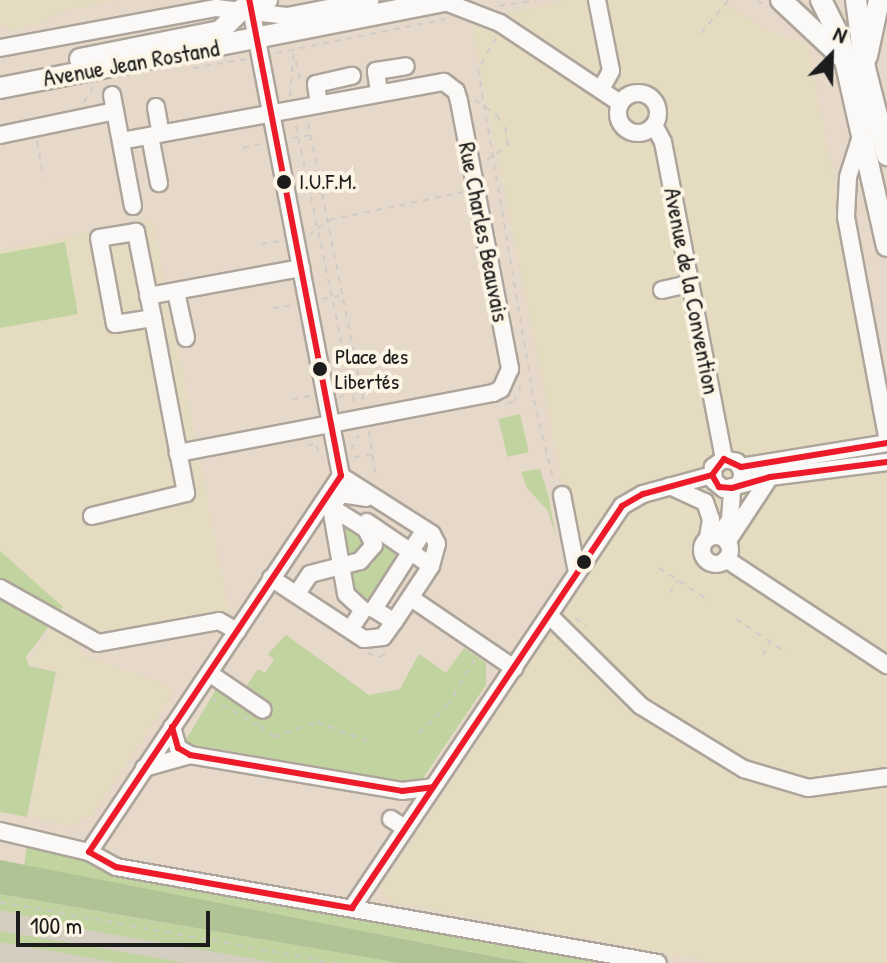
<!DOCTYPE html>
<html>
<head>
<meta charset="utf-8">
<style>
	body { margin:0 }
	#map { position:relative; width:887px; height:963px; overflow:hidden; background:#e6d9c9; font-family:"Patrick Hand",sans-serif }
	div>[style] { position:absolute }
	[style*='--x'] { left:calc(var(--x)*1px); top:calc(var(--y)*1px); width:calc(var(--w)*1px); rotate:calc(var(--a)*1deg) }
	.built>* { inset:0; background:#e4dbc1 }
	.industrial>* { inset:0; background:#d4cec0 }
	.green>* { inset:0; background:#c1d39e; transform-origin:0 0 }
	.forest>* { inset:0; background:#afc395 }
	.path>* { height:2px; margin-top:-1px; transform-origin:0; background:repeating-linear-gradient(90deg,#cfccc8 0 6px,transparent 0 12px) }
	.roads { filter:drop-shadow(2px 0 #ada59b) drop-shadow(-2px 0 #ada59b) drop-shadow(0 2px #ada59b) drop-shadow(0 -2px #ada59b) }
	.minor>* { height:16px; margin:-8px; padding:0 8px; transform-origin:8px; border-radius:8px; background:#fbf9f7 }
	.minor>.ring { margin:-8px; padding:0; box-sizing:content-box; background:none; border:16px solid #fbf9f7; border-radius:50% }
	.major>* { height:20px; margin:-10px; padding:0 10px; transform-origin:10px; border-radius:10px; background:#fbf9f7 }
	.bus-1>* { height:6px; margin:-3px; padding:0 3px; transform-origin:3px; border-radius:3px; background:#ed1b2a }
	.dots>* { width:22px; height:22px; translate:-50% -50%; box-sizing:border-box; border:4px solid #fcf5e5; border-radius:50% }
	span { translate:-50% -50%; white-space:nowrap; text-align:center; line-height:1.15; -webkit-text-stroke:8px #fcf5e5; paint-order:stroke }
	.bus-label { font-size:22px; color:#1c1c1c }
	.left { translate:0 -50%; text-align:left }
	.street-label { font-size:24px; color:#1c1c1c }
	.north { position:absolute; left:791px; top:16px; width:80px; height:80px; -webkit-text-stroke:6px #fcf5e5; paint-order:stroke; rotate:23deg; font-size:22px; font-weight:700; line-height:32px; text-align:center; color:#1c1c1c }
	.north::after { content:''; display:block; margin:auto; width:28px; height:36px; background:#1c1c1c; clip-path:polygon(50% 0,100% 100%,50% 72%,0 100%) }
	.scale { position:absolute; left:16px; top:911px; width:194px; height:36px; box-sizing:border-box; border:4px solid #1c1c1c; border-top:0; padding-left:10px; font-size:24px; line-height:28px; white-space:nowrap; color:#1c1c1c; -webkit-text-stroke:6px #fcf5e5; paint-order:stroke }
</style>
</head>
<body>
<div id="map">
	<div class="built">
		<i style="clip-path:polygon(0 0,121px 0,62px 11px,42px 23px,11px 31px,0 24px)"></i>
		<i style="clip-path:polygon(564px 0,720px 0,769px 31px,808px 44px,887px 460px,887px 963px,719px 963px,389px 902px,380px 888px,583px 585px,471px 22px)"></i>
		<i style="clip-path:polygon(153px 219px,230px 615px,97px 638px,0 551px,0 250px)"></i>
		<i style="clip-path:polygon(55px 625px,86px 656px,169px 686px,172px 696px,89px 820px,82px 816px,75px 827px,29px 817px,57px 672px,28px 662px)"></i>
	</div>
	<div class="industrial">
		<i style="clip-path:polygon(0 861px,529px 963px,0 963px)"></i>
	</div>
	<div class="green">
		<i style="clip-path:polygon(65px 242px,78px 314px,0 328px,0 254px)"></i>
		<i style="left:520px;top:414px;width:39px;height:22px;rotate:77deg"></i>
		<i style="clip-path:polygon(540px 469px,548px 494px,556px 537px,548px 511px,527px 488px,521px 472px)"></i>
		<i style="clip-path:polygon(341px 523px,366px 536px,365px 552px,347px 559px)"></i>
		<i style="clip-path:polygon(382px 539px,405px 553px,373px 603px,356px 592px,352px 572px,373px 564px)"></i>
		<i style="clip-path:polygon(0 551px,63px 607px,26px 657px,29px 666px,56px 672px,27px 817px,0 812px)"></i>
		<i style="clip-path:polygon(286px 635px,369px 695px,400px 689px,419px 654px,446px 673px,464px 648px,486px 663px,486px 685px,419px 784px,184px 743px,218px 686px,243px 691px,258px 669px,265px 673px,274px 660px,268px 654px)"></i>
		<i style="clip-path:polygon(27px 845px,79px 856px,108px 874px,611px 963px,529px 963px,24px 866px)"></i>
		<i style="clip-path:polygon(0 894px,95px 911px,400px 963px,279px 963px,93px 931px,0 910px)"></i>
		<i style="clip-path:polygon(0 931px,129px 953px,185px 963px,120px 963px,0 942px)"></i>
	</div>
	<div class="forest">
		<i style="clip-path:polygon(0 860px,454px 949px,529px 963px,400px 963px,0 894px)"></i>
	</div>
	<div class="path">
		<i style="--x:757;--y:0;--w:11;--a:38"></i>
		<i style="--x:499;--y:6;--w:37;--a:-9"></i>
		<i style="--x:701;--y:33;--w:43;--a:-49.7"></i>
		<i style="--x:496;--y:38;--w:36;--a:120"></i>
		<i style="--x:478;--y:69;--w:336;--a:80.4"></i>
		<i style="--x:534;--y:400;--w:85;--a:76.5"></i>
		<i style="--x:276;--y:53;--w:173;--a:-11.3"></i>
		<i style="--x:296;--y:61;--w:21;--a:79"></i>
		<i style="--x:193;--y:68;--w:54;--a:-9.6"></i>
		<i style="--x:290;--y:96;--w:46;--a:-85"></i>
		<i style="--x:475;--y:100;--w:27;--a:34"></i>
		<i style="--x:497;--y:115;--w:12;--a:66"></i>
		<i style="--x:84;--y:102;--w:17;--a:-59"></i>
		<i style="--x:308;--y:123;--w:286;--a:78.7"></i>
		<i style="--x:296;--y:126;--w:285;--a:78.1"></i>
		<i style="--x:292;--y:138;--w:18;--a:-9"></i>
		<i style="--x:37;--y:141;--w:36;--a:80"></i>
		<i style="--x:243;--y:148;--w:18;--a:-13"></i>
		<i style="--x:487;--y:160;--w:26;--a:-36"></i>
		<i style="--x:508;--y:145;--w:20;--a:-99"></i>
		<i style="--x:309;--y:235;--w:25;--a:-37"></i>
		<i style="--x:329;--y:220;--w:137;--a:-11.8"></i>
		<i style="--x:261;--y:244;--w:19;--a:-9"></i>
		<i style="--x:322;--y:299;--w:20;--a:-11"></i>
		<i style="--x:273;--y:308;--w:18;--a:-9"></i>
		<i style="--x:339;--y:398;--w:13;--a:-29"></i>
		<i style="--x:292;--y:399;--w:19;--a:-9"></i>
		<i style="--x:507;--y:403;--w:7;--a:-8"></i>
		<i style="--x:514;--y:402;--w:18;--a:-68"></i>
		<i style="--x:369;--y:431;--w:49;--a:81.9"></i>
		<i style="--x:307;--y:444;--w:9;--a:13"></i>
		<i style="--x:316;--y:446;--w:13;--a:61"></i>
		<i style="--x:351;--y:449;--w:16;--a:-60"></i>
		<i style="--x:354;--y:457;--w:18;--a:-9"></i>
		<i style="--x:659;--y:568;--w:61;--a:32.9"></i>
		<i style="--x:670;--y:593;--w:14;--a:-60"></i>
		<i style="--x:575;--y:618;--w:14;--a:34"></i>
		<i style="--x:736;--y:619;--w:61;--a:33.7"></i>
		<i style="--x:367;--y:653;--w:14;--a:17"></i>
		<i style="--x:380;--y:657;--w:7;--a:-34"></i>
		<i style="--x:763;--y:655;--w:14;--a:-60"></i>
		<i style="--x:212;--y:699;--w:53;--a:29.5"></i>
		<i style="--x:260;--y:726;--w:18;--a:38"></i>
		<i style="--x:274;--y:737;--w:46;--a:-19.2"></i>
		<i style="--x:317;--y:722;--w:59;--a:20.9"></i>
		<i style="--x:419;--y:733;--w:39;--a:-44"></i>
		<i style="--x:447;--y:706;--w:56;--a:-58.9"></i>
		<i style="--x:0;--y:902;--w:342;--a:10.3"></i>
	</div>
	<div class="roads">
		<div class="minor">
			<i style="--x:597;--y:0;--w:72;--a:78.8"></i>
			<i style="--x:611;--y:71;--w:21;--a:119"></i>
			<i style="--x:443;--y:1;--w:61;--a:21.1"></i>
			<i style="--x:500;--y:23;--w:144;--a:33.7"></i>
			<i style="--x:0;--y:48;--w:220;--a:-10.5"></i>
			<i style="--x:216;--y:8;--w:71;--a:6.4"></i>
			<i style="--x:287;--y:16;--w:85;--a:-10.9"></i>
			<i style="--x:379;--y:91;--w:20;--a:-99"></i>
			<i style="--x:376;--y:71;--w:30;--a:-9"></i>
			<i class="ring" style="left:618px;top:93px;width:24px;height:24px"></i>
			<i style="--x:112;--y:95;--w:113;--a:79.3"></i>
			<i style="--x:319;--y:104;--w:20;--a:-99"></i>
			<i style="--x:316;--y:84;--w:37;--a:-13"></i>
			<i style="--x:156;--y:107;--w:27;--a:80"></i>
			<i style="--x:654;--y:125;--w:19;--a:62"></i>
			<i style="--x:663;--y:142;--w:323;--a:79.1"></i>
			<i style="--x:862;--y:133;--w:46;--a:107.7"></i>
			<i style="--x:848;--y:177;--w:40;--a:92.9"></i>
			<i style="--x:846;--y:217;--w:223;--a:79.4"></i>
			<i style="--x:0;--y:135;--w:117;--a:-11.8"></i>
			<i style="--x:150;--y:136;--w:48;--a:79.2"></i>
			<i style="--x:121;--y:141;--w:328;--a:-10.4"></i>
			<i style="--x:444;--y:82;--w:15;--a:37"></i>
			<i style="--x:456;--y:91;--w:10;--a:73"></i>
			<i style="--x:459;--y:101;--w:273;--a:79.2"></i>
			<i style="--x:510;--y:369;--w:22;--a:114"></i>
			<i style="--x:501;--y:389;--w:9;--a:153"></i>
			<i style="--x:493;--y:393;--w:321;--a:169.2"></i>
			<i style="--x:662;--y:290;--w:28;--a:-13"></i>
			<i style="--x:176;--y:292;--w:47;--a:77.7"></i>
			<i style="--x:148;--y:296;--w:156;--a:-10.4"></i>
			<i style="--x:741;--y:467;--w:148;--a:-9.3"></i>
			<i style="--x:740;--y:483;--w:10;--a:-73"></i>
			<i style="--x:743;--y:473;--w:13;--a:-119"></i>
			<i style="--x:737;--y:462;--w:13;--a:-167"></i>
			<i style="--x:724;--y:459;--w:14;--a:144"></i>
			<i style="--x:713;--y:467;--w:14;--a:86"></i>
			<i style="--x:714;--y:481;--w:13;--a:39"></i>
			<i style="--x:724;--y:489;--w:48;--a:-14.6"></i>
			<i style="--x:770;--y:477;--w:118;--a:-7.3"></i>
			<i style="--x:670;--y:486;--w:38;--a:25"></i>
			<i style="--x:705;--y:502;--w:18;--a:71"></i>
			<i style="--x:711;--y:519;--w:19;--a:99"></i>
			<i style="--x:562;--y:495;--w:78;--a:79"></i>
			<i style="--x:92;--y:516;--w:97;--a:-13.7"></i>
			<i style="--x:186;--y:493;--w:178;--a:-100.7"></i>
			<i style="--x:153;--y:318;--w:88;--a:-101.2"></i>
			<i style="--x:136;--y:232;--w:37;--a:171"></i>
			<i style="--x:99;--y:238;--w:87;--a:79.5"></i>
			<i style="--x:115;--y:324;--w:38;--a:-9"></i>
			<i style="--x:367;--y:522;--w:73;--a:34.3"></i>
			<i style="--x:722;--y:531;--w:14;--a:-54"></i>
			<i style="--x:730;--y:520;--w:32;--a:-86"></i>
			<i class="ring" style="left:702px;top:536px;width:12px;height:12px"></i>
			<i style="--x:727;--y:542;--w:78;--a:-56.5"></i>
			<i style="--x:726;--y:559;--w:193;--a:33.4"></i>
			<i style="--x:271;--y:578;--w:111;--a:33.3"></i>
			<i style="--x:364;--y:639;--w:19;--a:-6"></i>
			<i style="--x:383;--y:637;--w:19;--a:-54"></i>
			<i style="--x:394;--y:622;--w:67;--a:-56.5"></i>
			<i style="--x:431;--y:566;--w:23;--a:-75"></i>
			<i style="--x:437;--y:544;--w:11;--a:-117"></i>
			<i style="--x:432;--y:534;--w:108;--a:-147.5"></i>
			<i style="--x:0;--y:588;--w:112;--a:29.3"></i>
			<i style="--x:98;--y:643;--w:123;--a:-10.3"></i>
			<i style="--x:219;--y:621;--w:21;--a:29"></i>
			<i style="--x:300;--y:589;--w:18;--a:-56"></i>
			<i style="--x:310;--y:574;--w:52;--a:-14.6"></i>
			<i style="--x:360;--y:561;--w:21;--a:-49"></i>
			<i style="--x:374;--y:545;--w:18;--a:-117"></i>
			<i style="--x:366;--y:529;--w:44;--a:-148.1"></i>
			<i style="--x:411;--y:598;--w:125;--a:34.2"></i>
			<i style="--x:549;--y:615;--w:129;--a:44.7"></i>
			<i style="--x:641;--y:706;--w:121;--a:31.5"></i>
			<i style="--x:744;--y:769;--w:67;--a:16.5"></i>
			<i style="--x:808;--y:788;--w:80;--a:-7.9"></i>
			<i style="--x:390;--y:619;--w:19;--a:-148"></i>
			<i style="--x:374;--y:609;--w:89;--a:-57.4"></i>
			<i style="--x:353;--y:625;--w:18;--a:-56"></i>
			<i style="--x:363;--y:610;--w:23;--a:-137"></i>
			<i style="--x:346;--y:594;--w:88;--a:-99.8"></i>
			<i style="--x:331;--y:507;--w:16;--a:-52"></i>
			<i style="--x:341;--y:494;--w:25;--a:9"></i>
			<i style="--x:209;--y:673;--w:65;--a:34.4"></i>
			<i style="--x:172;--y:727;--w:22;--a:74"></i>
			<i style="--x:178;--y:748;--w:14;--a:30"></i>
			<i style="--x:190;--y:755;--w:215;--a:9.6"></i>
			<i style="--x:402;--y:791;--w:31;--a:-7"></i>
			<i style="--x:144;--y:768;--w:48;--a:-15.8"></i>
			<i style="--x:391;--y:819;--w:17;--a:33"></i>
			<i style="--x:0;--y:831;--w:91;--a:13.3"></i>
			<i style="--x:89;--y:852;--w:31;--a:29"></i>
			<i style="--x:116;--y:867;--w:550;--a:10.04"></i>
			<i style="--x:89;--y:852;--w:453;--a:-56.2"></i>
			<i style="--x:341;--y:476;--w:485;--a:-100.9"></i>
			<i style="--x:352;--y:908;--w:484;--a:-56.1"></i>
			<i style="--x:622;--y:506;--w:24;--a:-30"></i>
			<i style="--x:643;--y:494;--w:72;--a:-15.4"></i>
		</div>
		<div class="major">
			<i style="--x:781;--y:0;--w:83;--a:43.1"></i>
			<i style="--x:821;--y:0;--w:42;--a:63.4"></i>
			<i style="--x:840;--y:38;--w:213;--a:77.3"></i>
			<i style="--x:856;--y:0;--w:69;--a:82.5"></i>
			<i style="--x:865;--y:68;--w:90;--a:75.8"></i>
			<i style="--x:867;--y:56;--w:57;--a:-77.9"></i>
			<i style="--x:80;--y:59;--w:143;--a:-11.3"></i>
			<i style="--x:220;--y:31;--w:30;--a:-45"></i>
			<i style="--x:241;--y:10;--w:28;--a:-21"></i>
			<i style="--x:0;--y:88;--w:458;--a:-11.1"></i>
		</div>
	</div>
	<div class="bus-1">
		<i style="--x:887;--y:443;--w:148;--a:170.7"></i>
		<i style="--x:741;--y:467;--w:19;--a:-155"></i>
		<i style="--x:724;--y:459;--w:20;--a:127"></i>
		<i style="--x:712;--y:475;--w:14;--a:60"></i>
		<i style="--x:719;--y:487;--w:13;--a:4"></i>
		<i style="--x:732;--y:488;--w:40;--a:-16"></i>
		<i style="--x:770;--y:477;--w:118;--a:-7.3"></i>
		<i style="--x:172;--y:727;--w:22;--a:74"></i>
		<i style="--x:178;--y:748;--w:14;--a:30"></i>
		<i style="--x:190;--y:755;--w:215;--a:9.6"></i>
		<i style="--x:402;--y:791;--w:31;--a:-7"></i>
		<i style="--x:89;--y:852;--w:453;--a:-56.2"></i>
		<i style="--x:341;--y:476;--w:485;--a:-100.9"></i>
		<i style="--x:89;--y:852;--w:31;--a:29"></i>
		<i style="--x:116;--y:867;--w:240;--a:9.9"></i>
		<i style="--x:352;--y:908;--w:484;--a:-56.1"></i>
		<i style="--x:622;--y:506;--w:24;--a:-30"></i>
		<i style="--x:643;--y:494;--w:72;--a:-15.4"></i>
	</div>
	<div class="dots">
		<i style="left:284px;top:182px;background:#1c1c1c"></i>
		<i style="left:320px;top:369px;background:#1c1c1c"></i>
		<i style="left:584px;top:562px;background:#1c1c1c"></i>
	</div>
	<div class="bus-label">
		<span class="left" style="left:299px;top:182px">I.U.F.M.</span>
		<span class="left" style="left:335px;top:369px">Place des<br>Libertés</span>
	</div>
	<div class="street-label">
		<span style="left:131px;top:63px;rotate:-10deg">Avenue Jean Rostand</span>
		<span style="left:484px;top:232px;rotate:79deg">Rue Charles Beauvais</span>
		<span style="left:692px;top:291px;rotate:79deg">Avenue de la Convention</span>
	</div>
	<div class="north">N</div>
	<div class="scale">100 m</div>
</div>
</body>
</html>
